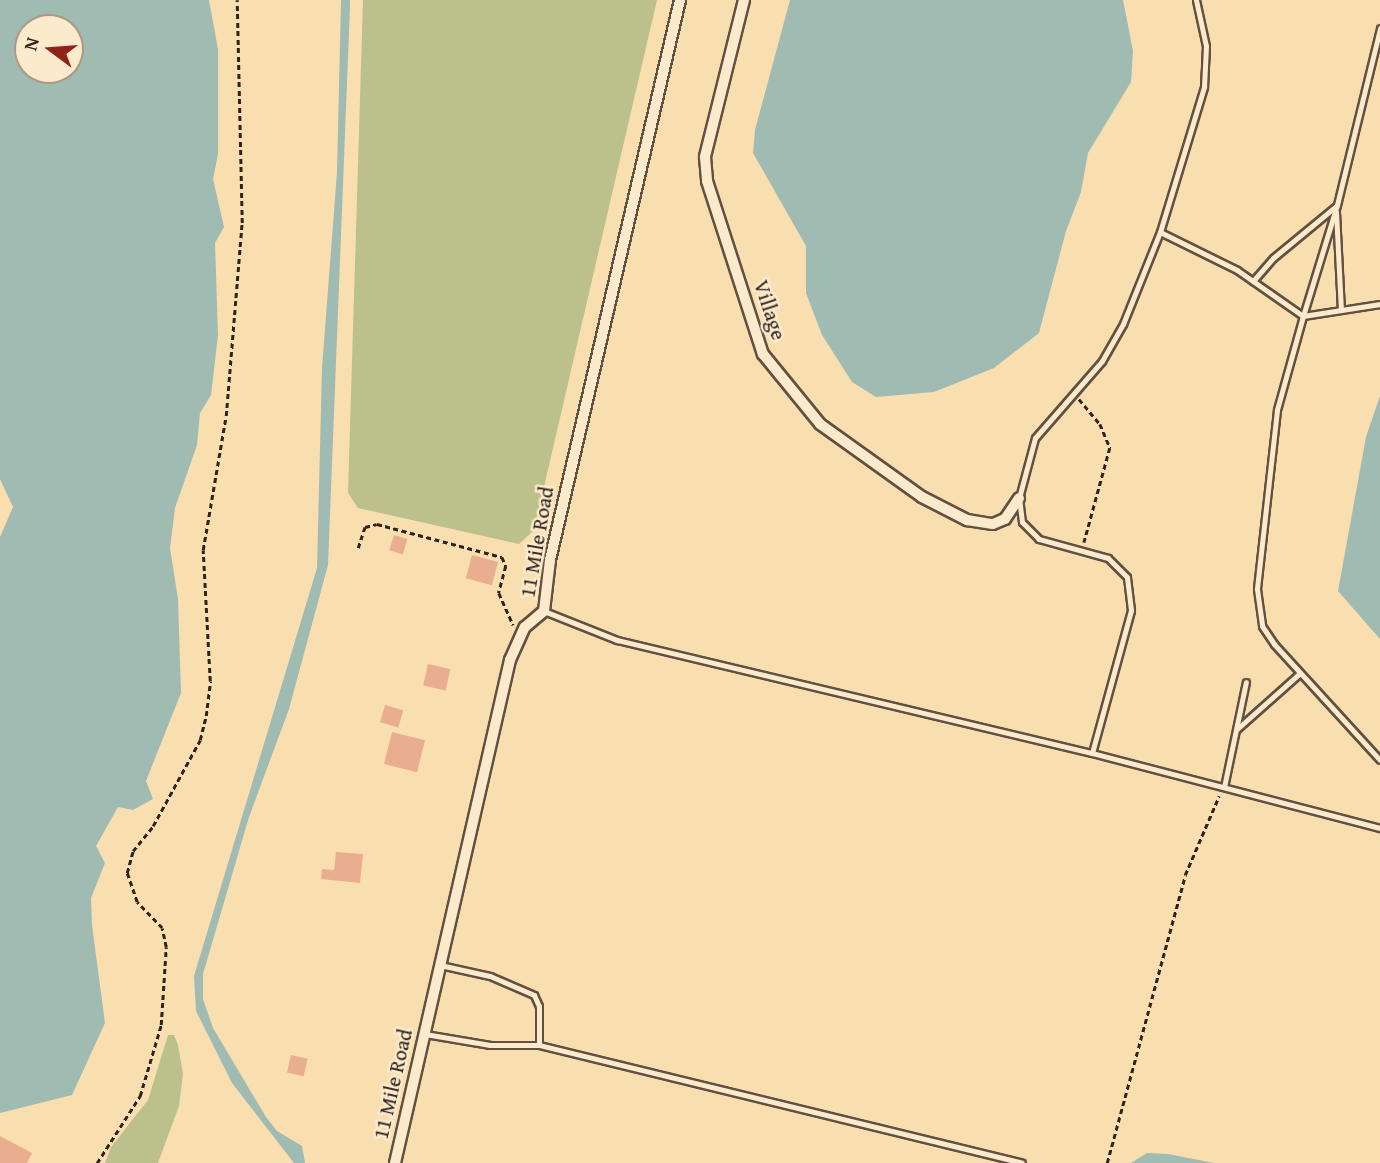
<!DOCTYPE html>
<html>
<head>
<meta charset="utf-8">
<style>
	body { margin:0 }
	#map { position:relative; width:1380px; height:1163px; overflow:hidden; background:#f9deb0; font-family:"Gentium Book Plus",serif }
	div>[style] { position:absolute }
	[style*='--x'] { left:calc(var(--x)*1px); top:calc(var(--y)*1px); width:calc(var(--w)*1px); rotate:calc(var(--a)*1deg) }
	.green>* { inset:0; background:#bcc18c }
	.water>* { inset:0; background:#9fbbb2 }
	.building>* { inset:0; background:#e9ae8f; transform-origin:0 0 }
	.path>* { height:2.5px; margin-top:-1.25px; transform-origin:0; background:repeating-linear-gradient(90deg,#30211b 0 5px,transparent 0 8.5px) }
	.roads { filter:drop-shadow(2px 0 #625040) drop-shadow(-2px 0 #625040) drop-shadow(0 2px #625040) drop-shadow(0 -2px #625040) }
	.lane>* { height:5px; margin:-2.5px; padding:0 2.5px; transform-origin:2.5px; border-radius:2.5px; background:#fbeacc }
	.street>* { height:10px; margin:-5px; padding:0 5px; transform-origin:5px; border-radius:5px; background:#fbeacc }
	span { translate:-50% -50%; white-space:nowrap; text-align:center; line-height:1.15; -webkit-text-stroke:5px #fbeacc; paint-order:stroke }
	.street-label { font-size:21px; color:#30211b }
	.north { position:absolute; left:14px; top:14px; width:70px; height:70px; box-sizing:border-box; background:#fbeacc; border:2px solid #aa9a85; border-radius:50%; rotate:286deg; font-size:19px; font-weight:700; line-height:28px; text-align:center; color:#30211b }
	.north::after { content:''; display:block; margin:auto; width:24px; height:32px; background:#8f2418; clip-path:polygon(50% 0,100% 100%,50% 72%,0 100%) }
</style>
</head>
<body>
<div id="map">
	<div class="green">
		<i style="clip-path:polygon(363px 0,657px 0,534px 530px,519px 544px,358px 508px,348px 493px)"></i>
		<i style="clip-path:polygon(168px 1035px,174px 1035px,178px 1045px,183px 1074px,179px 1106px,158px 1163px,105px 1163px,111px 1147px,148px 1100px)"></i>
	</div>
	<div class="water">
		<i style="clip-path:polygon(evenodd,0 0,209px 0,218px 49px,218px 154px,213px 179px,224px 227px,215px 243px,218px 335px,211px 395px,200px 413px,197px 445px,175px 508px,170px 548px,178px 599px,181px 693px,146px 781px,153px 799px,133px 810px,118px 807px,96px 846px,105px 863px,91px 898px,92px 925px,105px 1023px,72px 1095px,0 1113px,0 537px,13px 507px,0 479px,0 0,28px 28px,70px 28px,70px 70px,28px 70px,28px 28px)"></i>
		<i style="clip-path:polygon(341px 0,350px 0,350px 7px,328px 565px,289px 709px,249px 817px,203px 974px,203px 999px,213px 1028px,266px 1117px,277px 1131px,302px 1146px,305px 1163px,294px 1163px,232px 1083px,196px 1011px,194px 976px,317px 568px,322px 368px,337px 172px)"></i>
		<i style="clip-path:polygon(790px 0,1123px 0,1133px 51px,1131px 82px,1088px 153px,1081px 192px,1066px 231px,1039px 333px,994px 368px,934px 392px,876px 397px,852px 382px,822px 335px,806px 293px,806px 246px,753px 153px,755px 130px)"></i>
		<i style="clip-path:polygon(1380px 396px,1380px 639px,1338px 591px,1366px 437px)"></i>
		<i style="clip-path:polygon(1147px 1153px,1168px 1154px,1214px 1163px,1131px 1163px)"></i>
	</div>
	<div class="building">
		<i style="left:394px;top:535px;width:14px;height:16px;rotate:17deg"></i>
		<i style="left:472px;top:555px;width:27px;height:24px;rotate:15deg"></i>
		<i style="left:428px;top:664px;width:23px;height:22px;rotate:13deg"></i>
		<i style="left:385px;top:705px;width:19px;height:18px;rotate:16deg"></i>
		<i style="left:392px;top:732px;width:34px;height:33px;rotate:14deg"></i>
		<i style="clip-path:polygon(336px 852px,363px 854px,360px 883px,321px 879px,322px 869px,334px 870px)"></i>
		<i style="left:291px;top:1055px;width:17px;height:18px;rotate:13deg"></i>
		<i style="clip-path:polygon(0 1136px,32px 1153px,27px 1163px,0 1163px)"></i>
	</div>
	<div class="path">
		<i style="--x:1079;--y:399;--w:33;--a:50"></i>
		<i style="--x:1100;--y:424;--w:26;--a:67"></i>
		<i style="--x:1110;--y:448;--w:98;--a:105.3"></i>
		<i style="--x:358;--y:548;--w:22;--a:-72"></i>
		<i style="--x:365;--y:527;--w:12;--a:-14"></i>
		<i style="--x:377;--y:524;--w:129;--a:14.8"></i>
		<i style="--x:502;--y:557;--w:10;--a:66"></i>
		<i style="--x:506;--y:566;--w:28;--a:105"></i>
		<i style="--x:499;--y:593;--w:35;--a:66"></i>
		<i style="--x:97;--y:1163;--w:80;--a:-57.3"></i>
		<i style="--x:140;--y:1096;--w:74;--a:-73.5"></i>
		<i style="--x:161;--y:1025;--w:78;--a:-86.3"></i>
		<i style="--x:166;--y:947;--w:19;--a:-102"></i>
		<i style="--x:162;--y:928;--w:36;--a:-134"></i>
		<i style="--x:137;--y:902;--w:31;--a:-109"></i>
		<i style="--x:127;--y:873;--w:23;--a:-75"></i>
		<i style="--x:133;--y:851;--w:32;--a:-51"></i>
		<i style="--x:153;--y:826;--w:98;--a:-61.3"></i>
		<i style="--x:200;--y:740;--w:25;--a:-76"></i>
		<i style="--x:206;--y:716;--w:35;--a:-83"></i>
		<i style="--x:210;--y:681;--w:131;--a:-93.1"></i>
		<i style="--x:203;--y:550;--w:136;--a:-80.3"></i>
		<i style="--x:226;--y:416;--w:194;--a:-85.3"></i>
		<i style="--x:242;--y:223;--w:223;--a:-91.3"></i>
		<i style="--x:1107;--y:1163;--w:298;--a:-74.8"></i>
		<i style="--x:1185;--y:875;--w:86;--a:-66.7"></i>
	</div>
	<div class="roads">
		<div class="lane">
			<i style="--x:1336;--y:212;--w:98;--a:87.1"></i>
			<i style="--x:1160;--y:232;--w:86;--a:26.3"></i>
			<i style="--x:1237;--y:270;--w:80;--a:34.9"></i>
			<i style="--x:1303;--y:316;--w:116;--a:-73"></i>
			<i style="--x:1337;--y:205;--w:182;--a:-76.3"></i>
			<i style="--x:1253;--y:281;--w:30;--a:-49"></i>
			<i style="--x:1273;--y:258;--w:82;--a:-39.5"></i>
			<i style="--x:1380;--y:304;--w:78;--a:171.1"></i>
			<i style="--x:1303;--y:316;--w:98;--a:105.5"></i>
			<i style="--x:1277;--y:410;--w:180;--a:96.4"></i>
			<i style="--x:1257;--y:589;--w:37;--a:82"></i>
			<i style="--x:1262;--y:626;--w:22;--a:56"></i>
			<i style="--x:1274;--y:644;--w:157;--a:47.6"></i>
			<i style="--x:544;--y:611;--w:79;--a:21.7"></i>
			<i style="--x:617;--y:640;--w:488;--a:13.4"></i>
			<i style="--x:1092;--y:753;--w:298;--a:14.6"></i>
			<i style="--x:1237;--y:729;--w:83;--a:-41.6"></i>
			<i style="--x:1092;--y:753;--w:148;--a:-74.7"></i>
			<i style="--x:1131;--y:610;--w:33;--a:-97"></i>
			<i style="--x:1127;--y:577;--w:27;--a:-135"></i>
			<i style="--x:1108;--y:558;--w:72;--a:-164.6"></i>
			<i style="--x:1039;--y:539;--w:24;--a:-135"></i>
			<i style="--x:1022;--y:522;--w:24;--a:-97"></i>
			<i style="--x:1019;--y:498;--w:62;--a:-75.1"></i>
			<i style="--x:1035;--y:438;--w:102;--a:-49"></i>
			<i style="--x:1102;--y:361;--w:43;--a:-60.4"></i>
			<i style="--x:1123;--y:324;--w:99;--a:-68.1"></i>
			<i style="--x:1160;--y:232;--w:152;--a:-73.1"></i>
			<i style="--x:1204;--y:87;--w:41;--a:-87.2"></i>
			<i style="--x:1206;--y:46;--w:47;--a:-102.3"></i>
			<i style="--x:1224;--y:787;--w:107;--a:-78.2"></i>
			<i style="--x:440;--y:965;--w:51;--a:12.4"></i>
			<i style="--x:490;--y:976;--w:48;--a:23.4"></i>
			<i style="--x:534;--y:995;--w:12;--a:66"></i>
			<i style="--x:539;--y:1006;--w:39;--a:90"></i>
			<i style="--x:425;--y:1034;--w:66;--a:9.6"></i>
			<i style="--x:490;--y:1045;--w:49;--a:0"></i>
			<i style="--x:539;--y:1045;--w:497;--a:13.7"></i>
		</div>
		<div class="street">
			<i style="--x:744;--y:0;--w:162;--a:104"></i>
			<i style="--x:705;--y:157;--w:24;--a:85"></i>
			<i style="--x:707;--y:181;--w:182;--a:72.1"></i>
			<i style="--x:763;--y:354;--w:90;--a:50.8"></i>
			<i style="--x:820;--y:424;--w:125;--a:35.6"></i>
			<i style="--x:922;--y:497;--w:51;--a:27.1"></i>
			<i style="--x:967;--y:520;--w:26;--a:9"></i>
			<i style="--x:993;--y:524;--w:13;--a:-23"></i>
			<i style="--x:1005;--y:519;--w:25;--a:-56"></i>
			<i style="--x:395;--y:1163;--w:516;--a:-77.12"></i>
			<i style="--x:510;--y:660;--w:36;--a:-66"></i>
			<i style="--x:525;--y:627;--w:25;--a:-40"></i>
			<i style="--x:544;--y:611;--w:51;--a:-83.3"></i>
			<i style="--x:550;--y:560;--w:575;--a:-76.93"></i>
		</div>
	</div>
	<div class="street-label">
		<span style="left:770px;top:310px;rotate:72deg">Village</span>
		<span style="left:537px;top:542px;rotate:-80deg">11 Mile Road</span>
		<span style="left:393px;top:1084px;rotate:-77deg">11 Mile Road</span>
	</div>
	<div class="north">N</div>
</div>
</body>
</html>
